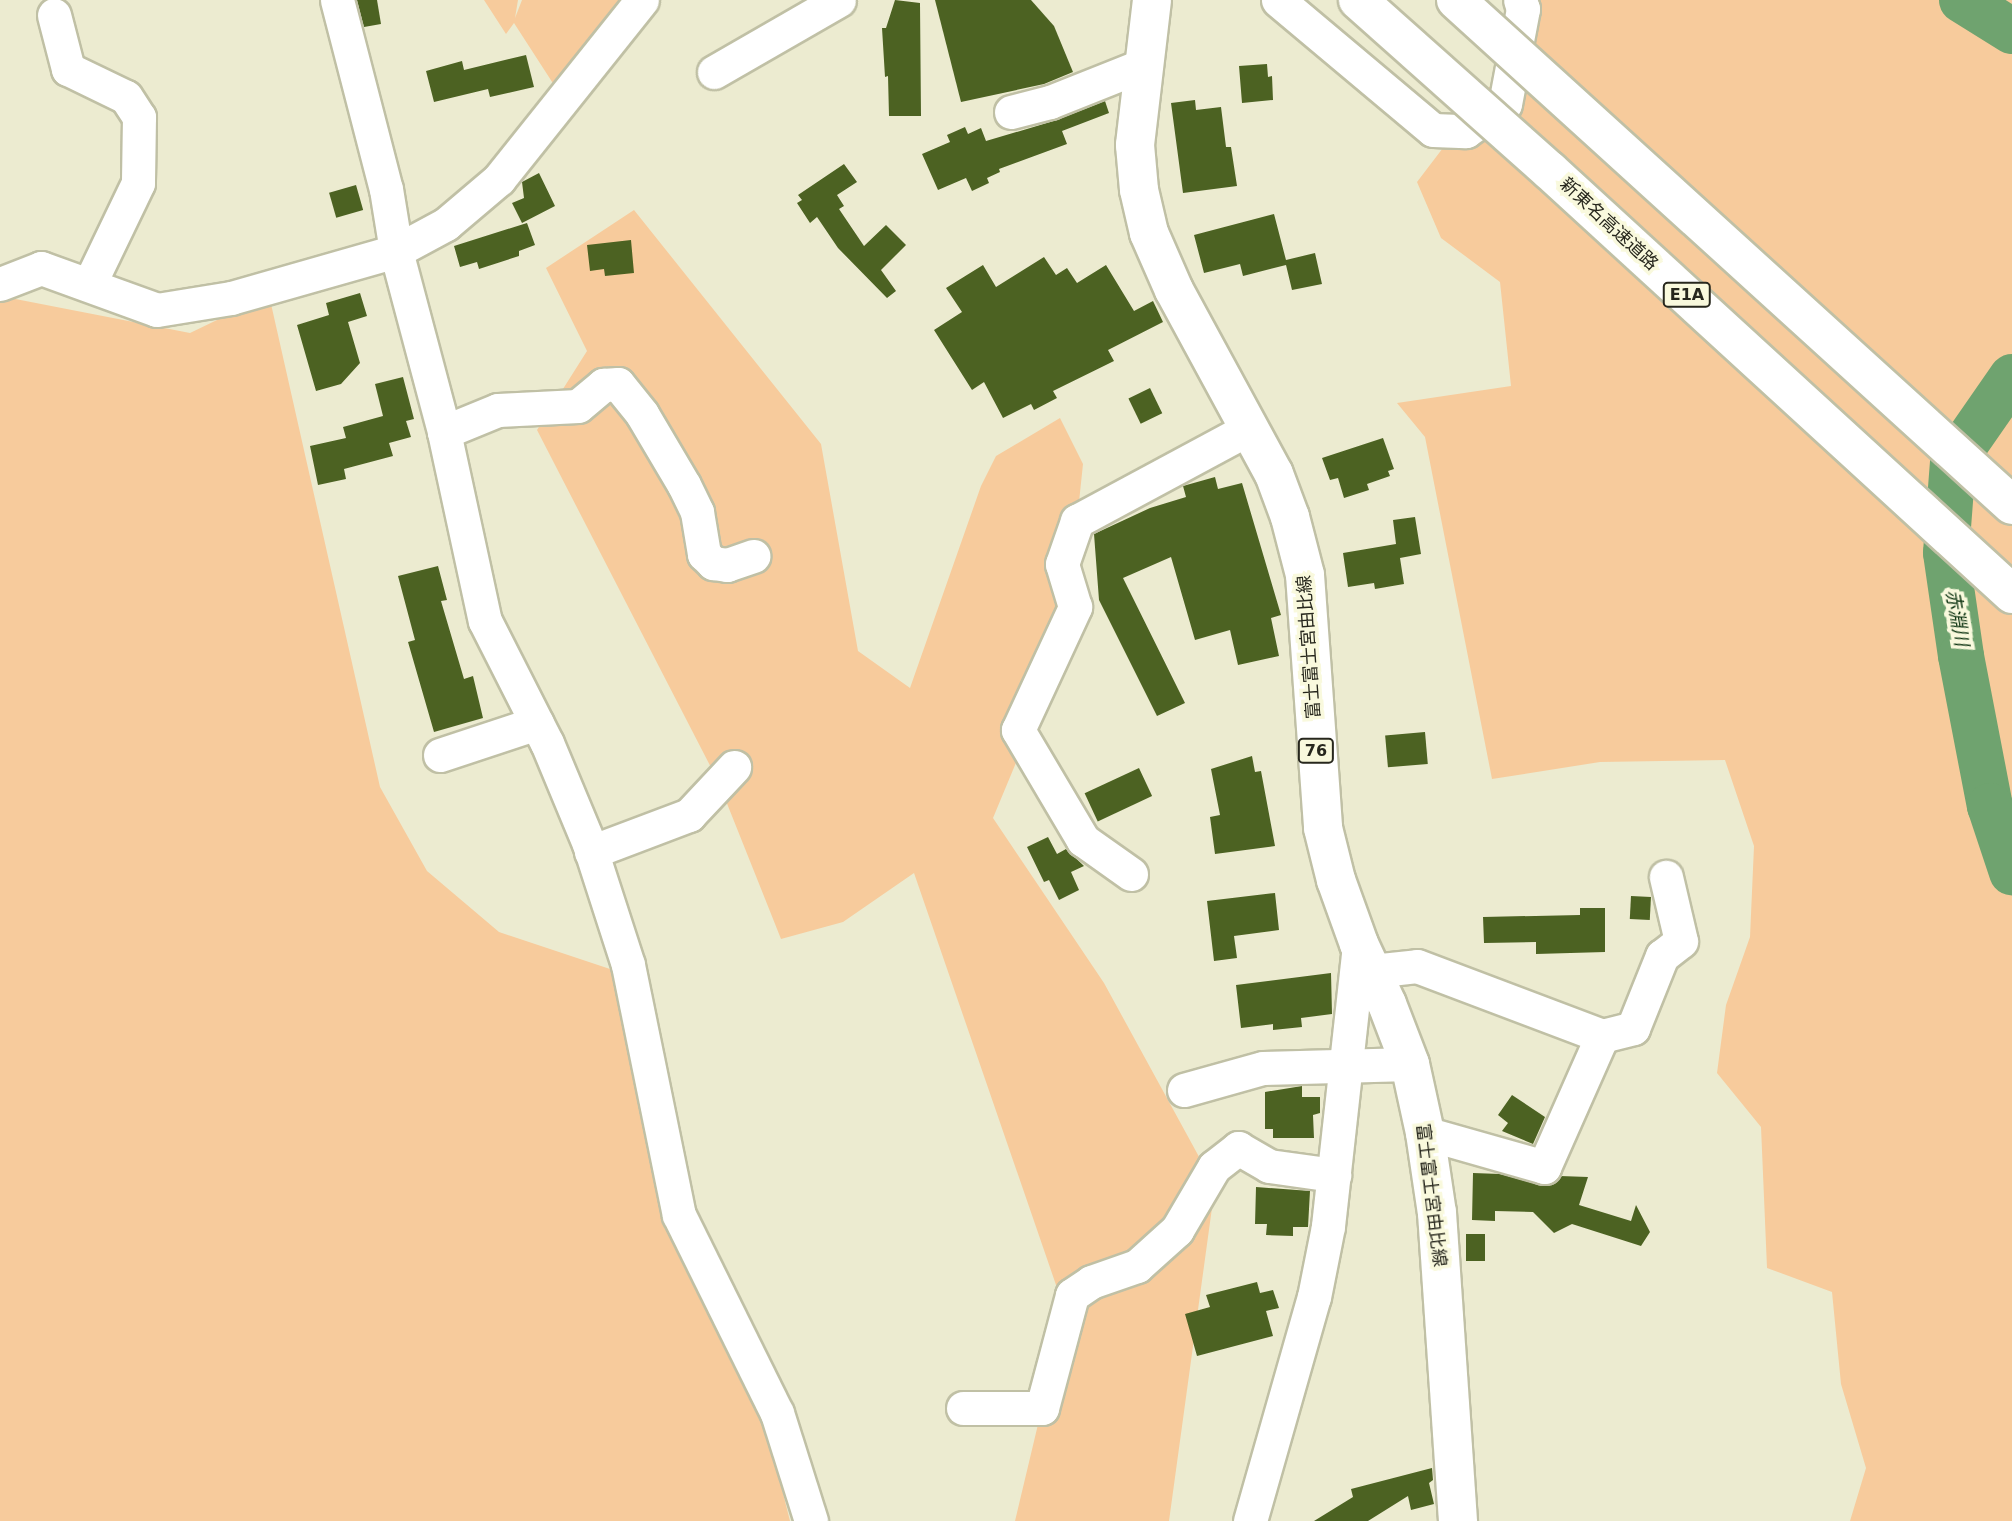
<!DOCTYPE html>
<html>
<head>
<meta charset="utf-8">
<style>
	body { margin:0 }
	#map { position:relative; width:2012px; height:1521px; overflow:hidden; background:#ecebd0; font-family:"DejaVu Sans","Noto Sans JP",sans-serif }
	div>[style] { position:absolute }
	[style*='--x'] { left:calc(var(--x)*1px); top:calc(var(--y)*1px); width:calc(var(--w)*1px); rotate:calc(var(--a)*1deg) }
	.green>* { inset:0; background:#f7cb9c }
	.river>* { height:46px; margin:-23px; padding:0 23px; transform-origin:23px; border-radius:23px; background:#6fa36f }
	.building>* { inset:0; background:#4c6222; transform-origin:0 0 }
	.roads { filter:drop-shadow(2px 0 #c0c0a5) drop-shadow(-2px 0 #c0c0a5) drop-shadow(0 2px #c0c0a5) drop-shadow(0 -2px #c0c0a5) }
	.minor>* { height:33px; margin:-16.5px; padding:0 16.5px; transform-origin:16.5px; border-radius:16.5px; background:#fff }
	.major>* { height:38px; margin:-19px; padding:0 19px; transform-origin:19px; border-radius:19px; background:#fff }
	.bridges { filter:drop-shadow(2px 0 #c0c0a5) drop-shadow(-2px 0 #c0c0a5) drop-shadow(0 2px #c0c0a5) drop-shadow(0 -2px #c0c0a5) }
	.highway-bridge>* { height:38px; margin:-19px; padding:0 19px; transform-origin:19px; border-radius:19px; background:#fff }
	span { translate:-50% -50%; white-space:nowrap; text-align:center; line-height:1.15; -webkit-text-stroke:7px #f9f9dd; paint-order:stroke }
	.shield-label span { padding:2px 5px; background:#f9f9dd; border:2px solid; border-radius:5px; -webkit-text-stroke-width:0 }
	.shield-label { font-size:16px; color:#27271d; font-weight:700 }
	.street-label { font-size:18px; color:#27271d }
	.water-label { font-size:19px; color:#0c3310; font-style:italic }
</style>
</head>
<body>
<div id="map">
	<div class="green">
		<i style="clip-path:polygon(484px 0,518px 0,515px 18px,522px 0,628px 0,556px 88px,514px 23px,506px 34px)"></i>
		<i style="clip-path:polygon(1535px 0,2012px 0,2012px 1521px,1850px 1521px,1866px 1468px,1841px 1384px,1832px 1292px,1767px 1268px,1761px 1127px,1717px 1073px,1726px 1005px,1750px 937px,1754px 846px,1725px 760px,1600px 762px,1492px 779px,1425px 437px,1397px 403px,1511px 386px,1500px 282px,1441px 238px,1417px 182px,1539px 22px)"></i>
		<i style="clip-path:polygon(634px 210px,821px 444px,858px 651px,910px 688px,981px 486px,996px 456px,1060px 418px,1083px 464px,1077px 521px,1075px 621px,993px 818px,1104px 983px,1215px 1186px,1169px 1521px,1015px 1521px,1065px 1311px,914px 873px,843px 922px,781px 939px,718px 781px,537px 430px,587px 351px,546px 268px)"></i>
		<i style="clip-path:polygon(269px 295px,380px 787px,427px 871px,499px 932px,631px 976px,679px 1215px,748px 1355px,790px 1521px,0 1521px,0 296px,190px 333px)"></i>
	</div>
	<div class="river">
		<i style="--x:1962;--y:0;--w:59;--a:31.8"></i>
		<i style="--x:2012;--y:377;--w:103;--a:124.8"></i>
		<i style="--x:1953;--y:462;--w:91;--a:94.4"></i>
		<i style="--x:1946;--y:553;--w:104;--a:81.7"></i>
		<i style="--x:1961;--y:656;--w:153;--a:79.1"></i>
		<i style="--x:1990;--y:806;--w:70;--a:71.6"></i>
	</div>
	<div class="building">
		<i style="clip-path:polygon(357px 0,377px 0,381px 24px,364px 27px)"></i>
		<i style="clip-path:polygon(895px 0,920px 3px,921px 116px,889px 116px,888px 76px,885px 77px,882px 28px,886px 28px)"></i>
		<i style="clip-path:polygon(935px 0,1031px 0,1054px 26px,1073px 72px,1044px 84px,961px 102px)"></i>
		<i style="clip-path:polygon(526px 55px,534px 87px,490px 97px,488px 89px,434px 102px,426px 71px,462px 61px,464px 70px)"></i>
		<i style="clip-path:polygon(1267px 64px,1268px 77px,1272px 76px,1273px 100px,1242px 103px,1239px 66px)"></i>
		<i style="clip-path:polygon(1195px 100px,1196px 110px,1221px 107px,1226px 147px,1231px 147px,1237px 186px,1183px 193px,1171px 103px)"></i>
		<i style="clip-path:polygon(1105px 101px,1109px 113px,1062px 131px,1067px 144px,999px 169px,1000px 172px,987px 178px,989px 183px,972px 191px,966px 178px,938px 190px,922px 154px,950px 142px,947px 135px,965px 127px,968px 134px,981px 128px,986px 141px,1057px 120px)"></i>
		<i style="clip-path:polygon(844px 164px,857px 182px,837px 195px,844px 206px,839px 209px,864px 246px,886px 225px,906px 245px,881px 270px,896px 291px,887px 298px,838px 248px,817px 217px,810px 223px,797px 203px,802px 200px,798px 195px)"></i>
		<i style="clip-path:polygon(539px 173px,555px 206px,522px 223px,512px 203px,524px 198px,522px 182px)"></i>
		<i style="left:356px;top:185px;width:26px;height:28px;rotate:74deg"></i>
		<i style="clip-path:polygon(1274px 214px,1286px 260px,1315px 253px,1322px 284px,1292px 290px,1286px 265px,1243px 276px,1240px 264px,1204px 273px,1194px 235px)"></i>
		<i style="clip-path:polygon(527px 223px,535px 245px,519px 251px,519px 256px,479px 269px,477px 262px,460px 267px,454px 246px)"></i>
		<i style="clip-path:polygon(631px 240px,634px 273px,605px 276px,604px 269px,590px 271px,587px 245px)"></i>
		<i style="clip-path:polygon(1044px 257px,1056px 275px,1067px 268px,1077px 283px,1106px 265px,1134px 311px,1153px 301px,1163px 322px,1108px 350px,1114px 361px,1053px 391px,1057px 398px,1034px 410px,1031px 404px,1003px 418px,984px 382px,972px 390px,934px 330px,962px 312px,946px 288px,983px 265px,996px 287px)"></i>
		<i style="clip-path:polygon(360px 293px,367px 316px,348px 322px,360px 363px,341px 384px,316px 391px,297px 325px,329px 315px,326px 303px)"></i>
		<i style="clip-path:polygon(403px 377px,414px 419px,406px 421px,411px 437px,389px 443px,393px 456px,344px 469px,346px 479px,318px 485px,310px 446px,346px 438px,343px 427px,383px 416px,375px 384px)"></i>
		<i style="left:1150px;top:388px;width:28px;height:24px;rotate:64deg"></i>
		<i style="clip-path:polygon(1383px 438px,1394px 469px,1388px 471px,1390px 476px,1367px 484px,1369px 490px,1344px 498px,1338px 478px,1330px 480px,1322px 458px)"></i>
		<i style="clip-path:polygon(1215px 477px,1218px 489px,1242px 483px,1281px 615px,1271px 618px,1279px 656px,1238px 665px,1230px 630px,1195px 640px,1171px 557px,1123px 578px,1185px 703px,1157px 716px,1099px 600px,1094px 534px,1150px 508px,1186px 497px,1183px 486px)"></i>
		<i style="clip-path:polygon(1415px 517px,1421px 554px,1400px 558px,1404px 584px,1375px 589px,1374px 583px,1348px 587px,1343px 553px,1396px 544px,1393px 520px)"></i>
		<i style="clip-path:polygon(438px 566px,447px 600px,441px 601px,464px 679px,473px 676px,483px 718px,434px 732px,408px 642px,415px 640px,398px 576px)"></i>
		<i style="left:1425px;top:732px;width:32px;height:40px;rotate:85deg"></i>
		<i style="clip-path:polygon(1252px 756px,1255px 772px,1261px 771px,1275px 846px,1215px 854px,1210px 817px,1220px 815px,1211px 769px)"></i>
		<i style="left:1139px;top:768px;width:31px;height:60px;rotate:65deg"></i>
		<i style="clip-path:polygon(1048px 837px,1057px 854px,1066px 849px,1084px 866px,1071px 872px,1079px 890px,1059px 900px,1049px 880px,1044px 882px,1027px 847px)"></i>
		<i style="clip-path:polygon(1275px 893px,1279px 930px,1234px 936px,1237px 958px,1214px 961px,1207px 901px)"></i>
		<i style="left:1631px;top:896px;width:20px;height:23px;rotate:3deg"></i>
		<i style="clip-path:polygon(1580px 908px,1605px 908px,1605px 952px,1536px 954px,1536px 942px,1484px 943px,1483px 917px,1580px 915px)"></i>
		<i style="clip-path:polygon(1331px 973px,1332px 1014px,1301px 1018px,1302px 1027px,1273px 1030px,1273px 1024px,1241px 1028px,1236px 985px)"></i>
		<i style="clip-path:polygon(1302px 1086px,1302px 1097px,1320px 1097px,1320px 1113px,1313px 1115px,1314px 1138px,1273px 1138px,1273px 1129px,1265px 1129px,1265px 1092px)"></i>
		<i style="clip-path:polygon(1512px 1095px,1545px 1117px,1533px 1144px,1502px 1131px,1508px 1123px,1498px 1115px)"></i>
		<i style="clip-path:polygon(1473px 1173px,1500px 1174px,1547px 1186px,1560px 1176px,1588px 1177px,1579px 1205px,1631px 1221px,1636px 1205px,1650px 1232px,1641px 1246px,1572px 1224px,1554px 1233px,1533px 1212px,1495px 1211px,1495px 1221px,1472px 1220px)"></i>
		<i style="clip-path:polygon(1256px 1187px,1310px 1191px,1308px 1227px,1293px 1227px,1293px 1236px,1266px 1235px,1267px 1224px,1255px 1224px)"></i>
		<i style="left:1466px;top:1234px;width:19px;height:27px"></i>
		<i style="clip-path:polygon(1257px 1282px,1260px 1293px,1273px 1290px,1279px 1308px,1266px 1311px,1273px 1336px,1197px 1356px,1185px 1314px,1210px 1307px,1206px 1295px)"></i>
		<i style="clip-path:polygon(1432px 1468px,1433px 1480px,1429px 1483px,1434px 1504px,1411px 1510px,1408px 1496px,1368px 1521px,1314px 1521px,1353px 1497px,1351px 1489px)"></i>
	</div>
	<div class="roads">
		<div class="minor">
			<i style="--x:337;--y:0;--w:195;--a:75.5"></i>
			<i style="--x:386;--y:189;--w:63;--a:80.8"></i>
			<i style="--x:396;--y:251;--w:187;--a:75.1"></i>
			<i style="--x:444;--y:432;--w:193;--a:77.8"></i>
			<i style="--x:485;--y:621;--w:137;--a:63.1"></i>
			<i style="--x:547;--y:743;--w:109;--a:67.4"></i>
			<i style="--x:589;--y:844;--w:127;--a:72.1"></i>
			<i style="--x:628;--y:965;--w:255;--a:78.5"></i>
			<i style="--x:679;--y:1215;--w:221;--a:63.7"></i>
			<i style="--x:777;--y:1413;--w:113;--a:72.5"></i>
			<i style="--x:1278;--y:0;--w:202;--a:40"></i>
			<i style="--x:1433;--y:130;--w:33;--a:2"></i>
			<i style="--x:1466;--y:131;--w:47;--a:-34.7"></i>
			<i style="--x:1505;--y:104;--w:97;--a:-79.3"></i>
			<i style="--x:1523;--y:9;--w:9;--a:-108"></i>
			<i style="--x:54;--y:15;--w:56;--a:75.5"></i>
			<i style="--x:68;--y:69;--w:64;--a:25.8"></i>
			<i style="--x:126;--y:97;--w:24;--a:57"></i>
			<i style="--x:139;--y:117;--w:66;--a:90.9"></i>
			<i style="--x:138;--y:183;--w:113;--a:115.7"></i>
			<i style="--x:714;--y:72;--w:144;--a:-29.9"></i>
			<i style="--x:1011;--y:112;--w:40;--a:-14.4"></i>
			<i style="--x:1050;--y:102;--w:100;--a:-21.7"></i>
			<i style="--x:0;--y:284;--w:44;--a:-21.3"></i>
			<i style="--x:41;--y:268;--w:123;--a:19.9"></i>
			<i style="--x:157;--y:310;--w:75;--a:-9.2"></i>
			<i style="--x:231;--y:298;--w:172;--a:-15.9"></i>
			<i style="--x:396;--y:251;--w:57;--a:-28.4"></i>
			<i style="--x:446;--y:224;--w:70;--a:-40.3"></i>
			<i style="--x:499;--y:179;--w:229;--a:-51.4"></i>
			<i style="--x:444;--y:432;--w:58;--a:-22.2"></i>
			<i style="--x:498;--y:410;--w:80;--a:-2.9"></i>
			<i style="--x:578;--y:406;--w:33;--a:-40"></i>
			<i style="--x:603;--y:385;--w:15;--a:-4"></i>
			<i style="--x:618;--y:384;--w:38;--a:51"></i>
			<i style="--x:642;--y:414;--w:82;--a:59.4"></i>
			<i style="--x:684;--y:485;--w:30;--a:64"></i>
			<i style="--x:697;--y:512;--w:43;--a:80.5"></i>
			<i style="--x:704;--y:554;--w:13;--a:45"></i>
			<i style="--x:713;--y:563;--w:14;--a:8"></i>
			<i style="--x:727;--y:565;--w:28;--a:-19"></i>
			<i style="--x:440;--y:755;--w:102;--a:-18.3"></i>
			<i style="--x:591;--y:852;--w:105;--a:-20.7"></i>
			<i style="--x:689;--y:815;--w:66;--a:-46.8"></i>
			<i style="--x:1131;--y:874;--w:59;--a:-144.7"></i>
			<i style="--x:1083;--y:840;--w:128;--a:-120.6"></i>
			<i style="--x:1018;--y:730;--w:136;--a:-65.1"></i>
			<i style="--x:1075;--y:607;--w:45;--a:-106.8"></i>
			<i style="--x:1062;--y:564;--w:46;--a:-70.8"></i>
			<i style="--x:1077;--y:521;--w:194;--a:-28.3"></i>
			<i style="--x:1372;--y:971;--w:45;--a:-6.3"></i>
			<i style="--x:1417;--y:966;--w:198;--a:20.7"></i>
			<i style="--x:1602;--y:1036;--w:32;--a:-14"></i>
			<i style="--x:1633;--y:1028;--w:78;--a:-68.1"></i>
			<i style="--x:1662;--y:956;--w:24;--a:-38"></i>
			<i style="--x:1681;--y:941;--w:66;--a:-103.2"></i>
			<i style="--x:1184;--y:1090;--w:82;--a:-15.6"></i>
			<i style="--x:1263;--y:1068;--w:147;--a:-1.6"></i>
			<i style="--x:1425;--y:1133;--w:124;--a:15.9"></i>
			<i style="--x:1544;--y:1167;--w:143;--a:-66.1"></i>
			<i style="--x:963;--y:1408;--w:79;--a:0"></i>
			<i style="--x:1042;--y:1408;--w:117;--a:-75.1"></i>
			<i style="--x:1072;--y:1295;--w:23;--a:-34"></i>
			<i style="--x:1091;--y:1282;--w:49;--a:-19.2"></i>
			<i style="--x:1137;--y:1266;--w:54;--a:-42"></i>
			<i style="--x:1177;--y:1230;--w:73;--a:-59.6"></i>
			<i style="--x:1214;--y:1167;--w:31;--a:-38"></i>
			<i style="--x:1238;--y:1148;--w:36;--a:30"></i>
			<i style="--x:1269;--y:1166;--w:66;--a:7.9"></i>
			<i style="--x:1250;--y:1521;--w:233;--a:-74.1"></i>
			<i style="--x:1314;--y:1297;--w:72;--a:-78.8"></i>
			<i style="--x:1328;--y:1226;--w:284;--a:-83.7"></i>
		</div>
		<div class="major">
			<i style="--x:1152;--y:0;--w:146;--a:96.7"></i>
			<i style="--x:1135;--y:145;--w:45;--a:84.9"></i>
			<i style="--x:1139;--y:190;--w:44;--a:76.9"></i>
			<i style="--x:1149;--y:233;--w:62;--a:66.3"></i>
			<i style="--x:1174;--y:290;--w:209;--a:61.5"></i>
			<i style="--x:1274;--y:474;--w:46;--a:69.6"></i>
			<i style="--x:1290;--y:517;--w:60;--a:75.5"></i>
			<i style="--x:1305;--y:575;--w:254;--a:85.9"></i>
			<i style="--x:1323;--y:828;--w:54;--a:76"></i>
			<i style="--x:1336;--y:880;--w:68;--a:70.2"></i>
			<i style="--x:1359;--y:944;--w:66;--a:65"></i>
			<i style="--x:1387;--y:1004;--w:64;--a:69"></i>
			<i style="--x:1410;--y:1064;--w:71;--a:77.7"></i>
			<i style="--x:1425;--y:1133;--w:81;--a:81.5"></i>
			<i style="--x:1437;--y:1213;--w:309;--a:86.1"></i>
		</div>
	</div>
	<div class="bridges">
		<div class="highway-bridge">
			<i style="--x:1358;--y:0;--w:256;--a:41.7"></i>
			<i style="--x:1549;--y:170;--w:628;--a:42.48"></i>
			<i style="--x:1456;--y:0;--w:751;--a:42.25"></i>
		</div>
	</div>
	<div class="shield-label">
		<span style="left:1687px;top:295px">E1A</span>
		<span style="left:1316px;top:751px">76</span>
	</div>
	<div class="street-label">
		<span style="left:1609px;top:224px;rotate:43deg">新東名高速道路</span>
		<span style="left:1309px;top:647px;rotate:-94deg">富士富士宮由比線</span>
		<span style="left:1431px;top:1195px;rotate:83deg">富士富士宮由比線</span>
	</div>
	<div class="water-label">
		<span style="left:1957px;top:618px;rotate:80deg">赤淵川</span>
	</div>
</div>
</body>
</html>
